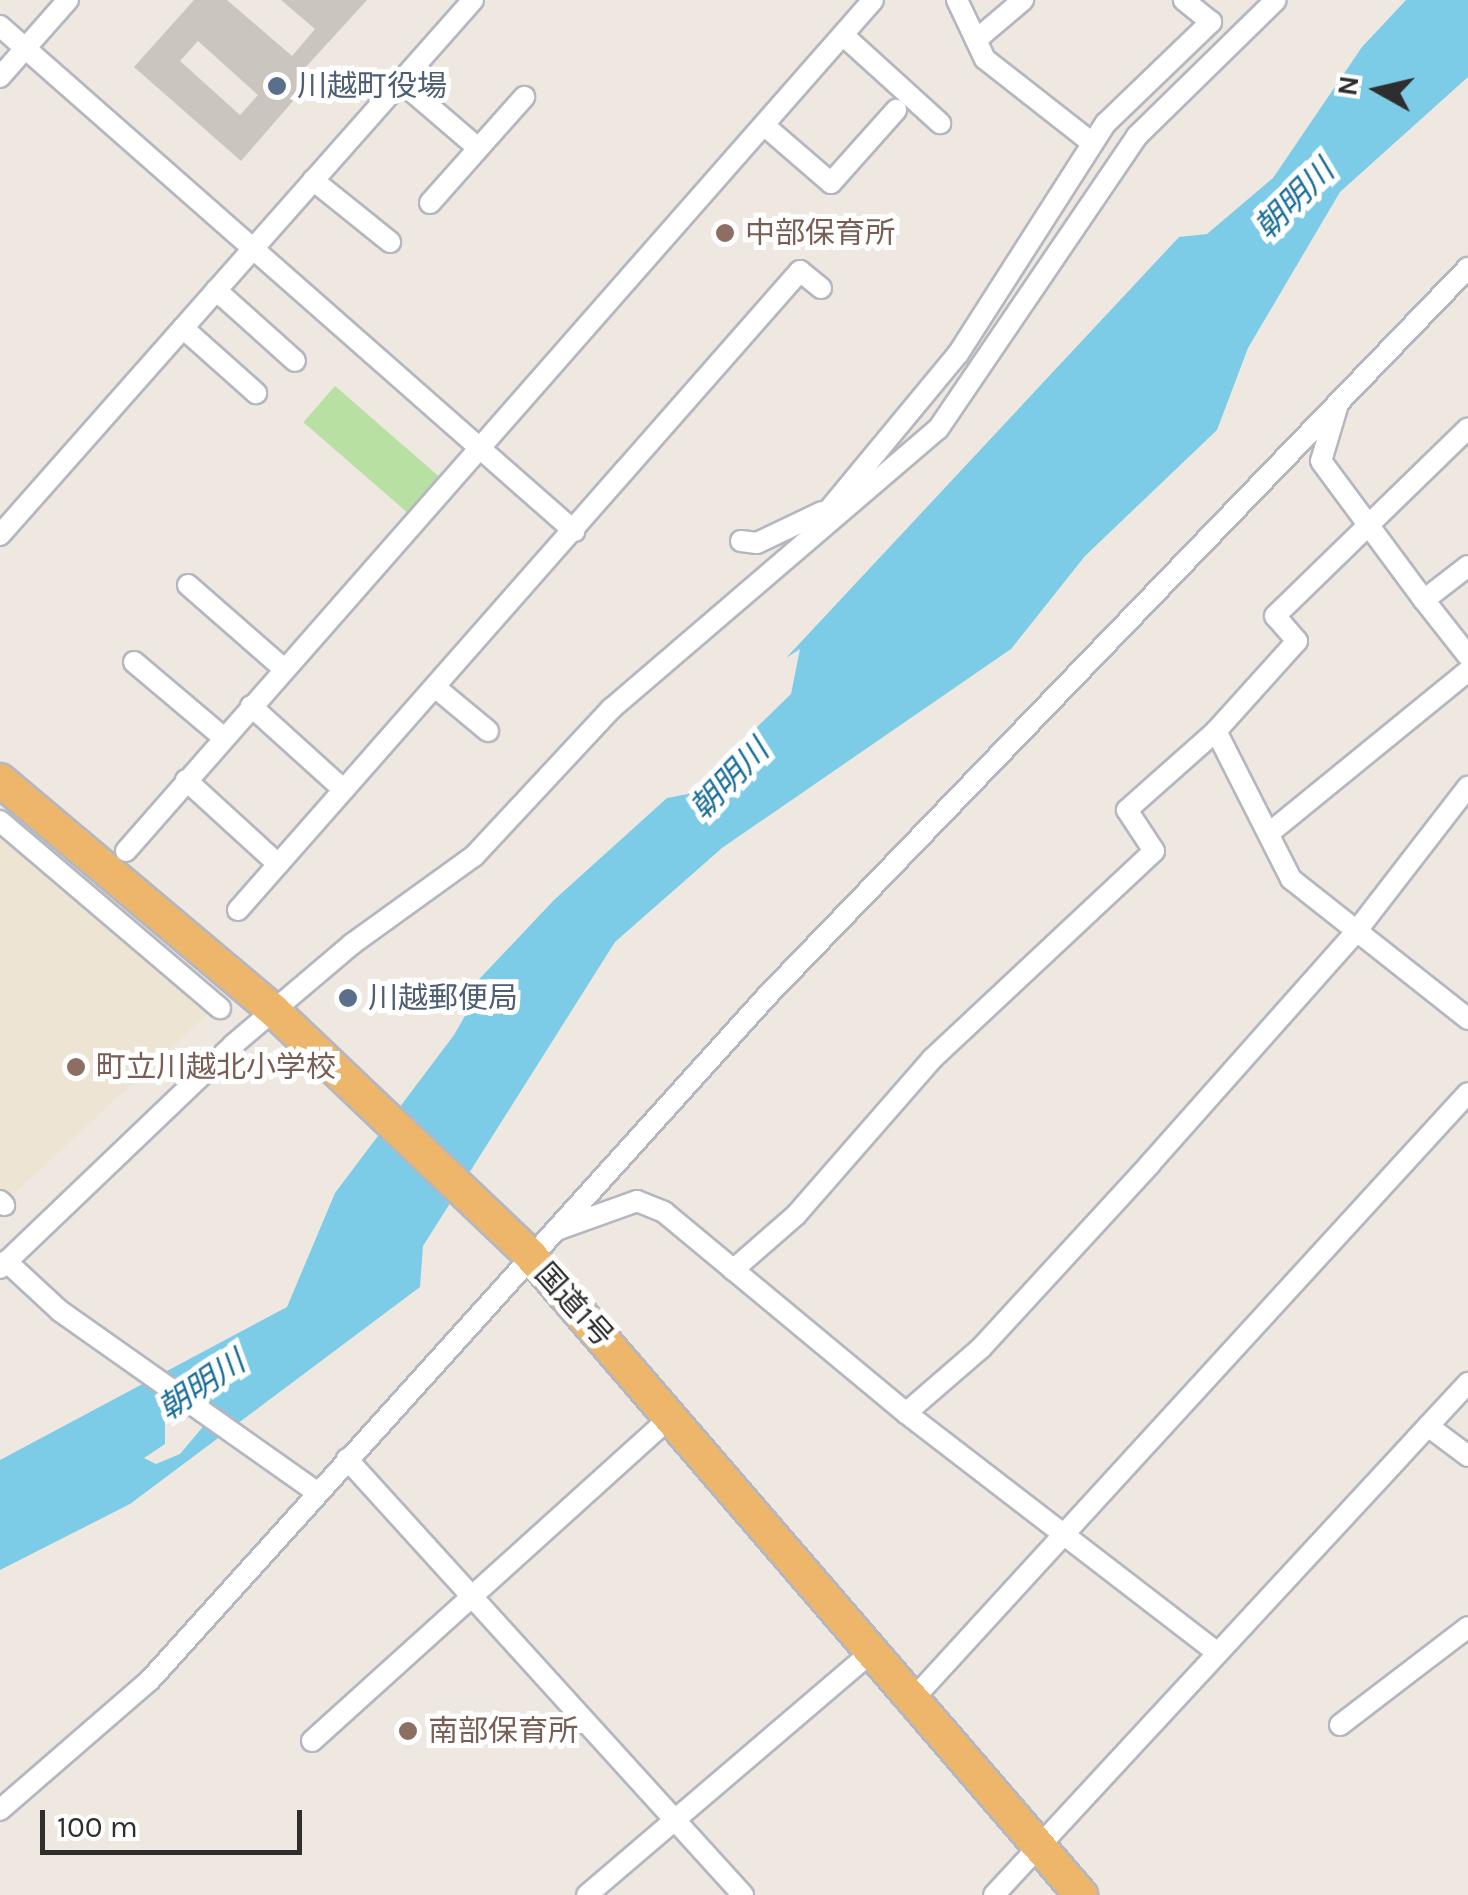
<!DOCTYPE html>
<html>
<head>
<meta charset="utf-8">
<style>
	body { margin:0 }
	#map { position:relative; width:1468px; height:1895px; overflow:hidden; background:#eee8e1; font-family:Karla,"Noto Sans JP",sans-serif }
	div>[style] { position:absolute }
	[style*='--x'] { left:calc(var(--x)*1px); top:calc(var(--y)*1px); width:calc(var(--w)*1px); rotate:calc(var(--a)*1deg) }
	.education>* { inset:0; background:#eee4d3 }
	.green>* { inset:0; background:#b8e0a2; transform-origin:0 0 }
	.water>* { inset:0; background:#7dcce7 }
	.building>* { inset:0; background:#cac6bf }
	.roads { filter:drop-shadow(2px 0 #b5b7c0) drop-shadow(-2px 0 #b5b7c0) drop-shadow(0 2px #b5b7c0) drop-shadow(0 -2px #b5b7c0) }
	.minor>* { height:20px; margin:-10px; padding:0 10px; transform-origin:10px; border-radius:10px; background:#fff }
	.trunk>* { height:32px; margin:-16px; padding:0 16px; transform-origin:16px; border-radius:16px; background:#eeb66a }
	.dots>* { width:28px; height:28px; translate:-50% -50%; box-sizing:border-box; border:5px solid #fff; border-radius:50% }
	span { translate:-50% -50%; white-space:nowrap; text-align:center; line-height:1.15; -webkit-text-stroke:10px #fff; paint-order:stroke }
	.service-label { font-size:30px; color:#4e5e75 }
	.left { translate:0 -50%; text-align:left }
	.education-label { font-size:30px; color:#785e54 }
	.street-label { font-size:30px; color:#2e2e2e }
	.water-label { font-size:32px; color:#186d98; font-style:italic }
	.north { position:absolute; left:1328px; top:40px; width:100px; height:100px; -webkit-text-stroke:8px #fff; paint-order:stroke; rotate:278deg; font-size:28px; font-weight:700; line-height:40px; text-align:center; color:#2e2e2e }
	.north::after { content:''; display:block; margin:auto; width:35px; height:45px; background:#2e2e2e; clip-path:polygon(50% 0,100% 100%,50% 72%,0 100%) }
	.scale { position:absolute; left:40px; top:1810px; width:262px; height:45px; box-sizing:border-box; border:5px solid #2e2e2e; border-top:0; padding-left:12px; font-size:30px; line-height:35px; white-space:nowrap; color:#2e2e2e; -webkit-text-stroke:8px #fff; paint-order:stroke }
</style>
</head>
<body>
<div id="map">
	<div class="education">
		<i style="clip-path:polygon(0 828px,213px 1009px,7px 1200px,0 1193px)"></i>
	</div>
	<div class="green">
		<i style="left:335px;top:386px;width:142px;height:48px;rotate:41deg"></i>
	</div>
	<div class="water">
		<i style="clip-path:polygon(evenodd,1406px 0,1468px 0,1468px 77px,1340px 192px,1248px 348px,1217px 430px,1085px 556px,1011px 649px,722px 848px,615px 942px,423px 1246px,420px 1287px,130px 1504px,0 1570px,0 1460px,287px 1307px,335px 1193px,454px 1035px,477px 995px,468px 991px,554px 900px,667px 798px,688px 794px,791px 694px,800px 649px,786px 658px,1179px 237px,1207px 234px,1273px 178px,1362px 47px,1406px 0,209px 1403px,217px 1410px,180px 1454px,156px 1464px,144px 1458px,165px 1444px,165px 1423px,209px 1403px)"></i>
	</div>
	<div class="building">
		<i style="clip-path:polygon(evenodd,194px 0,227px 0,292px 56px,315px 29px,281px 0,367px 0,304px 69px,313px 78px,241px 161px,134px 67px,194px 0,198px 41px,258px 95px,240px 115px,180px 61px,198px 41px)"></i>
	</div>
	<div class="roads">
		<div class="minor">
			<i style="--x:957;--y:0;--w:44;--a:64.6"></i>
			<i style="--x:976;--y:40;--w:62;--a:-40.4"></i>
			<i style="--x:0;--y:26;--w:765;--a:41.34"></i>
			<i style="--x:844;--y:36;--w:130;--a:42.2"></i>
			<i style="--x:976;--y:40;--w:21;--a:65"></i>
			<i style="--x:985;--y:59;--w:136;--a:38.1"></i>
			<i style="--x:0;--y:77;--w:103;--a:-48.6"></i>
			<i style="--x:401;--y:82;--w:101;--a:40.6"></i>
			<i style="--x:765;--y:126;--w:87;--a:40.8"></i>
			<i style="--x:831;--y:183;--w:98;--a:-48.3"></i>
			<i style="--x:313;--y:180;--w:99;--a:38.8"></i>
			<i style="--x:430;--y:203;--w:142;--a:-48.4"></i>
			<i style="--x:216;--y:290;--w:106;--a:41.9"></i>
			<i style="--x:183;--y:328;--w:98;--a:41.7"></i>
			<i style="--x:1338;--y:404;--w:59;--a:106.6"></i>
			<i style="--x:1321;--y:461;--w:173;--a:53.5"></i>
			<i style="--x:823;--y:517;--w:212;--a:-50.4"></i>
			<i style="--x:958;--y:354;--w:274;--a:-57.4"></i>
			<i style="--x:1106;--y:123;--w:146;--a:-43.9"></i>
			<i style="--x:1211;--y:22;--w:35;--a:-141"></i>
			<i style="--x:0;--y:535;--w:714;--a:-48.52"></i>
			<i style="--x:741;--y:541;--w:16;--a:7"></i>
			<i style="--x:757;--y:543;--w:72;--a:-25.5"></i>
			<i style="--x:1468;--y:566;--w:56;--a:142.3"></i>
			<i style="--x:1424;--y:600;--w:71;--a:51.8"></i>
			<i style="--x:188;--y:585;--w:128;--a:41.2"></i>
			<i style="--x:134;--y:662;--w:118;--a:40.2"></i>
			<i style="--x:435;--y:687;--w:69;--a:39.7"></i>
			<i style="--x:251;--y:706;--w:125;--a:42.1"></i>
			<i style="--x:1216;--y:731;--w:166;--a:63.1"></i>
			<i style="--x:1291;--y:879;--w:226;--a:38.3"></i>
			<i style="--x:186;--y:780;--w:125;--a:42.4"></i>
			<i style="--x:0;--y:821;--w:289;--a:40.4"></i>
			<i style="--x:1273;--y:830;--w:252;--a:-39.2"></i>
			<i style="--x:126;--y:851;--w:1132;--a:-48.72"></i>
			<i style="--x:238;--y:910;--w:851;--a:-48.67"></i>
			<i style="--x:800;--y:271;--w:27;--a:39"></i>
			<i style="--x:0;--y:1201;--w:6;--a:45"></i>
			<i style="--x:559;--y:1229;--w:83;--a:-19.7"></i>
			<i style="--x:637;--y:1201;--w:29;--a:22"></i>
			<i style="--x:664;--y:1212;--w:315;--a:39.7"></i>
			<i style="--x:906;--y:1413;--w:391;--a:37.6"></i>
			<i style="--x:6;--y:1261;--w:74;--a:42.8"></i>
			<i style="--x:60;--y:1311;--w:314;--a:35.2"></i>
			<i style="--x:0;--y:1268;--w:323;--a:-43.7"></i>
			<i style="--x:233;--y:1045;--w:156;--a:-40.3"></i>
			<i style="--x:352;--y:944;--w:150;--a:-35.8"></i>
			<i style="--x:474;--y:856;--w:201;--a:-47"></i>
			<i style="--x:611;--y:709;--w:430;--a:-40.6"></i>
			<i style="--x:938;--y:429;--w:354;--a:-55.8"></i>
			<i style="--x:1137;--y:136;--w:194;--a:-44.4"></i>
			<i style="--x:733;--y:1270;--w:84;--a:-41.1"></i>
			<i style="--x:796;--y:1215;--w:207;--a:-48.9"></i>
			<i style="--x:932;--y:1059;--w:304;--a:-43.1"></i>
			<i style="--x:1154;--y:851;--w:49;--a:-123.4"></i>
			<i style="--x:1127;--y:810;--w:119;--a:-41.6"></i>
			<i style="--x:1216;--y:731;--w:121;--a:-48"></i>
			<i style="--x:1297;--y:641;--w:33;--a:-131"></i>
			<i style="--x:1275;--y:616;--w:269;--a:-44.2"></i>
			<i style="--x:906;--y:1413;--w:99;--a:-40.9"></i>
			<i style="--x:981;--y:1348;--w:250;--a:-47.4"></i>
			<i style="--x:1150;--y:1164;--w:309;--a:-48.4"></i>
			<i style="--x:1355;--y:933;--w:185;--a:-52.3"></i>
			<i style="--x:1428;--y:1426;--w:50;--a:36.9"></i>
			<i style="--x:347;--y:1459;--w:589;--a:47.75"></i>
			<i style="--x:914;--y:1698;--w:820;--a:-47.52"></i>
			<i style="--x:1340;--y:1725;--w:161;--a:-37.4"></i>
			<i style="--x:312;--y:1741;--w:485;--a:-42.1"></i>
			<i style="--x:0;--y:1810;--w:198;--a:-40.9"></i>
			<i style="--x:150;--y:1680;--w:921;--a:-47.95"></i>
			<i style="--x:767;--y:996;--w:1011;--a:-46.08"></i>
			<i style="--x:587;--y:1895;--w:376;--a:-40.5"></i>
			<i style="--x:994;--y:1895;--w:698;--a:-47.21"></i>
		</div>
		<div class="trunk">
			<i style="--x:0;--y:780;--w:358;--a:40.1"></i>
			<i style="--x:274;--y:1011;--w:354;--a:43.6"></i>
			<i style="--x:530;--y:1255;--w:845;--a:49.27"></i>
		</div>
	</div>
	<div class="dots">
		<i style="left:277px;top:86px;background:#5c6f8a"></i>
		<i style="left:725px;top:233px;background:#8d6e63"></i>
		<i style="left:348px;top:998px;background:#5c6f8a"></i>
		<i style="left:76px;top:1067px;background:#8d6e63"></i>
		<i style="left:408px;top:1731px;background:#8d6e63"></i>
	</div>
	<div class="service-label">
		<span class="left" style="left:297px;top:86px">川越町役場</span>
		<span class="left" style="left:368px;top:998px">川越郵便局</span>
	</div>
	<div class="education-label">
		<span class="left" style="left:745px;top:233px">中部保育所</span>
		<span class="left" style="left:96px;top:1067px">町立川越北小学校</span>
		<span class="left" style="left:428px;top:1731px">南部保育所</span>
	</div>
	<div class="street-label">
		<span style="left:574px;top:1305px;rotate:48deg">国道1号</span>
	</div>
	<div class="water-label">
		<span style="left:1295px;top:200px;rotate:-45deg">朝明川</span>
		<span style="left:730px;top:780px;rotate:-46deg">朝明川</span>
		<span style="left:202px;top:1386px;rotate:-34deg">朝明川</span>
	</div>
	<div class="north">N</div>
	<div class="scale">100 m</div>
</div>
</body>
</html>
